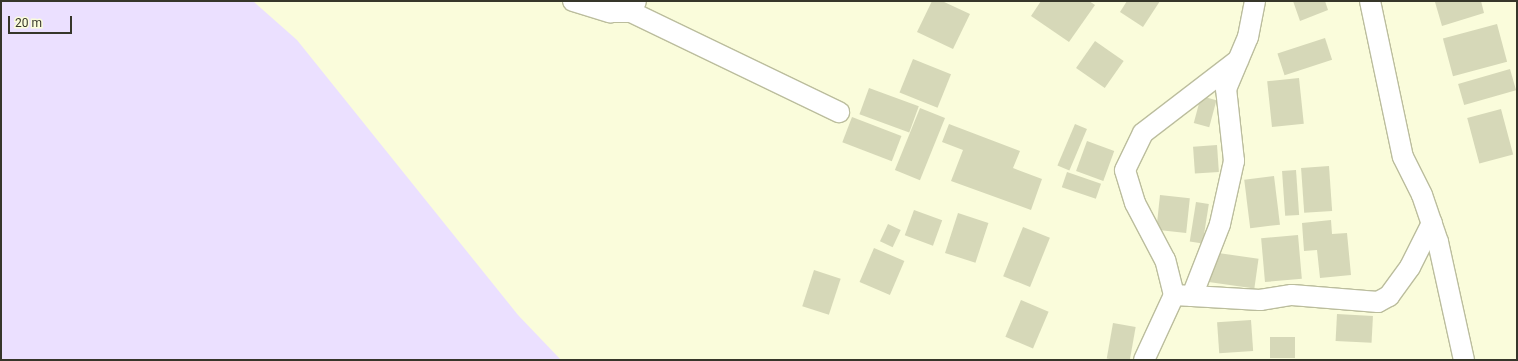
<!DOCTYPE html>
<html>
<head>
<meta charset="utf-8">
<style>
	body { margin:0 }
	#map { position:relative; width:1518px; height:361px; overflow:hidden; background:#fafcdb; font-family:Roboto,sans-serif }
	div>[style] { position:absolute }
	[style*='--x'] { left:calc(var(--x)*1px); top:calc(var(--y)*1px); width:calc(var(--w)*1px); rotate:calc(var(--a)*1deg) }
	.green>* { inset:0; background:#ebe0ff }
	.building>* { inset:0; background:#d6d8b8; transform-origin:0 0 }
	.roads { filter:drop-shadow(1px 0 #bbbd9d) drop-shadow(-1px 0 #bbbd9d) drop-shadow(0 1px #bbbd9d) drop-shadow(0 -1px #bbbd9d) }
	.street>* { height:20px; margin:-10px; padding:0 10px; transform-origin:10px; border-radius:10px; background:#fff }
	span { translate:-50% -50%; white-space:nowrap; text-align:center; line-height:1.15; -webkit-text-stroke:4px #fafcdb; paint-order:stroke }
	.frame { position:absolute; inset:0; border:2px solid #36362a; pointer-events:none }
	.scale { position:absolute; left:8px; top:16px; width:64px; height:18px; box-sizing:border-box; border:2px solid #36362a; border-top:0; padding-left:5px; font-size:12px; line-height:14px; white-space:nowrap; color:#36362a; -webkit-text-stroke:3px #fafcdb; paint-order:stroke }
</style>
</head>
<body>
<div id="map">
	<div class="green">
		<i style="clip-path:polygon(1px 1px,253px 1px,297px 40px,518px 315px,561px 360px,1px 360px)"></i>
	</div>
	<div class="building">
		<i style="clip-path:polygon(932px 1px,942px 1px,970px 14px,953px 49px,917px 32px)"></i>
		<i style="clip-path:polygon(1041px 1px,1089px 1px,1095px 5px,1069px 42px,1031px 16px)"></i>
		<i style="clip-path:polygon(1127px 1px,1160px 1px,1143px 27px,1120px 12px)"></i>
		<i style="clip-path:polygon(1293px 1px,1325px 1px,1328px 10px,1300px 21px)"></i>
		<i style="clip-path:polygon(1481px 1px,1484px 13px,1442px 26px,1435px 2px)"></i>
		<i style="left:1497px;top:24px;width:39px;height:56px;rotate:75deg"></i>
		<i style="left:1325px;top:38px;width:23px;height:50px;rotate:72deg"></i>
		<i style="left:1095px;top:41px;width:35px;height:33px;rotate:35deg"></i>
		<i style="left:913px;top:59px;width:41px;height:36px;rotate:22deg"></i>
		<i style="left:1510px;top:69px;width:22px;height:54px;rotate:74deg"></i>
		<i style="left:1299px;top:78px;width:46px;height:32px;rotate:84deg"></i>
		<i style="left:869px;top:88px;width:53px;height:28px;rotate:20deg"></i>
		<i style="left:1201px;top:96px;width:16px;height:28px;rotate:15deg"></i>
		<i style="left:920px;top:108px;width:27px;height:67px;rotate:22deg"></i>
		<i style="left:1501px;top:109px;width:47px;height:35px;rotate:75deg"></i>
		<i style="left:852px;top:117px;width:53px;height:27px;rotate:21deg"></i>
		<i style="clip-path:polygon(949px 124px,1020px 151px,1013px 168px,1042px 179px,1031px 210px,951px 181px,963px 150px,942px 142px)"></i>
		<i style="left:1075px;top:124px;width:13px;height:45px;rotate:23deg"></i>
		<i style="left:1087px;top:141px;width:29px;height:32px;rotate:20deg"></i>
		<i style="left:1217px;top:145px;width:27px;height:24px;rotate:86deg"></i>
		<i style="left:1329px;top:166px;width:45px;height:28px;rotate:86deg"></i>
		<i style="left:1296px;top:170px;width:45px;height:14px;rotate:86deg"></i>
		<i style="left:1067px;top:172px;width:36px;height:16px;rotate:19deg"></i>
		<i style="left:1274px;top:176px;width:49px;height:30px;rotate:83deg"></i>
		<i style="left:1160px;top:195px;width:30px;height:35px;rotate:6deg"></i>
		<i style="left:1196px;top:202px;width:13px;height:40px;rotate:9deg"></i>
		<i style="left:914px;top:210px;width:30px;height:27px;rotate:20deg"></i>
		<i style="left:958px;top:213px;width:32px;height:42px;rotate:18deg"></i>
		<i style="clip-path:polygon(1331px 220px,1332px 234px,1347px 233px,1351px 275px,1320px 278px,1317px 250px,1304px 251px,1302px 223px)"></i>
		<i style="left:888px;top:224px;width:14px;height:19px;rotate:25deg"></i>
		<i style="left:1023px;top:227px;width:29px;height:53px;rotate:22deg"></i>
		<i style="left:1298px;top:235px;width:44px;height:37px;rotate:85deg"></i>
		<i style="left:874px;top:248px;width:33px;height:37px;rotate:23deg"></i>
		<i style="left:1211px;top:252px;width:48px;height:30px;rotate:8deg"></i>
		<i style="left:814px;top:270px;width:28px;height:38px;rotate:18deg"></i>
		<i style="left:1021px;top:300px;width:30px;height:40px;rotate:23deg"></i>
		<i style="left:1337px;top:314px;width:36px;height:27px;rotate:3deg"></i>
		<i style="left:1251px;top:320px;width:31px;height:34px;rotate:86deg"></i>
		<i style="left:1113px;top:323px;width:23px;height:36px;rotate:10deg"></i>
		<i style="left:1270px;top:337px;width:25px;height:21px"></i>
	</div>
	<div class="roads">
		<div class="street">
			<i style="--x:573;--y:1;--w:39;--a:17"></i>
			<i style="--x:610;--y:12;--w:21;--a:0"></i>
			<i style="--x:636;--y:1;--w:12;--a:114"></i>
			<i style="--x:631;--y:12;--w:231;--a:25.7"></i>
			<i style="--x:1370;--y:1;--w:159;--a:78.1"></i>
			<i style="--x:1403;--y:157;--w:42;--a:63.4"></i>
			<i style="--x:1422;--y:195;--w:50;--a:71.2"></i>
			<i style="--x:1438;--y:242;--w:121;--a:77.6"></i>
			<i style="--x:1174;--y:295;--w:18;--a:3"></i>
			<i style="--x:1192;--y:296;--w:77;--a:-68.7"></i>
			<i style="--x:1220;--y:224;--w:65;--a:-77.5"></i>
			<i style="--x:1234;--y:161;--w:72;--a:-96.3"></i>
			<i style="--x:1226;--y:89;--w:56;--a:-67.1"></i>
			<i style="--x:1248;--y:37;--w:37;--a:-79"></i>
			<i style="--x:1192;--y:296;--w:68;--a:3.4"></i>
			<i style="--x:1260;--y:300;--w:32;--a:-9"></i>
			<i style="--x:1292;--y:295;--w:86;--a:4.7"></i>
			<i style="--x:1378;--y:302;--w:13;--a:-29"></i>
			<i style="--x:1389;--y:296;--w:36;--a:-54"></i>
			<i style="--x:1410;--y:267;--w:49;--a:-63.4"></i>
			<i style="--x:1144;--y:360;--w:72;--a:-65.2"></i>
			<i style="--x:1174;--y:295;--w:36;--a:-104"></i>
			<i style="--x:1165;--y:260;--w:64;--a:-117.8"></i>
			<i style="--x:1135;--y:203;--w:34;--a:-107"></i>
			<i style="--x:1125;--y:170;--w:41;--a:-64.1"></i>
			<i style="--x:1143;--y:133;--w:120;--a:-37.5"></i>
		</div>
	</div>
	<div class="frame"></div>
	<div class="scale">20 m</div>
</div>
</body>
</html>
